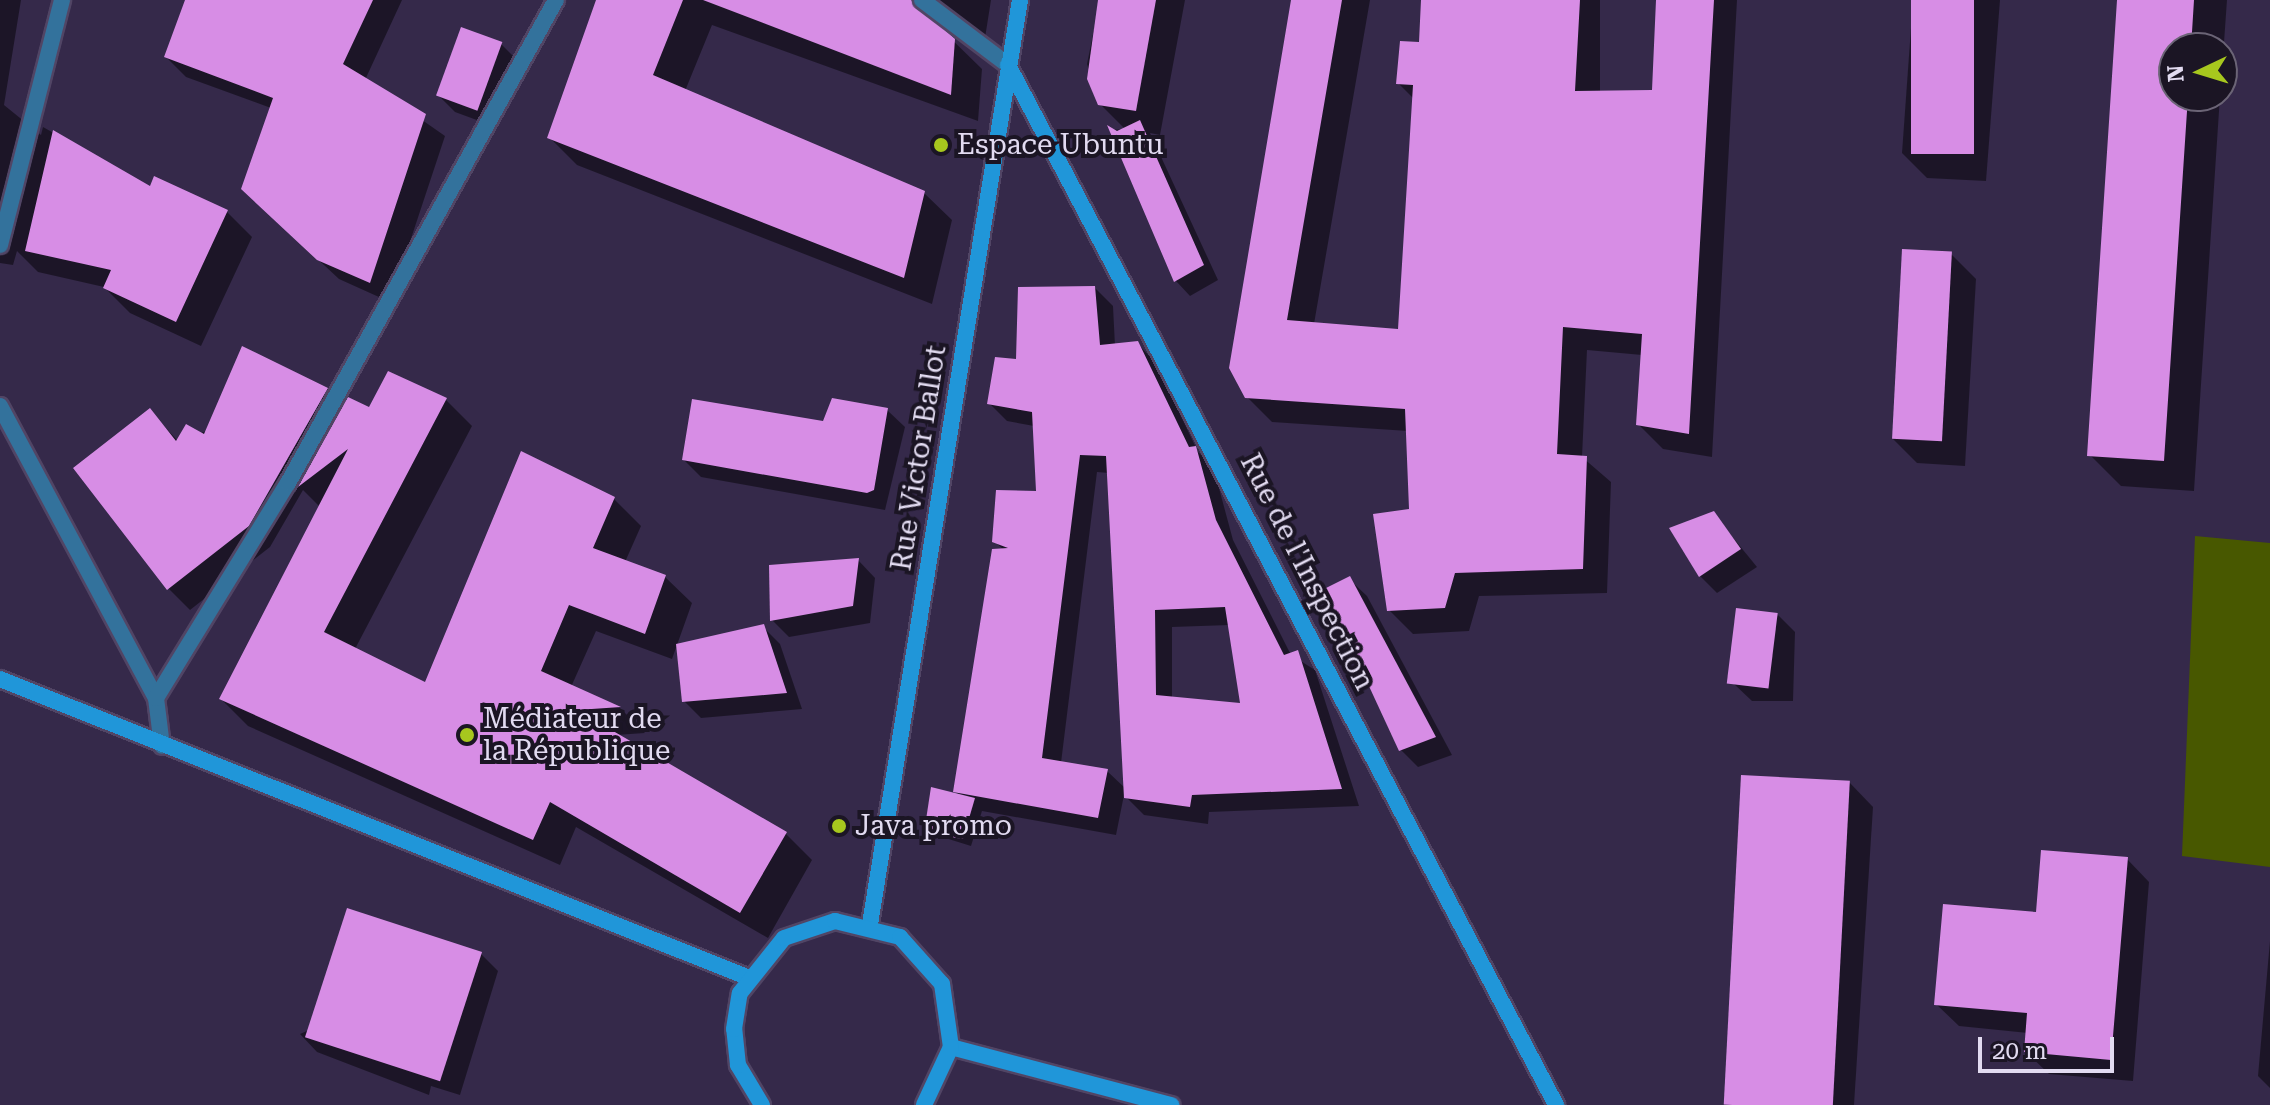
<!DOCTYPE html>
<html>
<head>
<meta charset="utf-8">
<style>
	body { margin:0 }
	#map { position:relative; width:2270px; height:1105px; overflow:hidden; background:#35294a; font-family:"Roboto Serif",serif }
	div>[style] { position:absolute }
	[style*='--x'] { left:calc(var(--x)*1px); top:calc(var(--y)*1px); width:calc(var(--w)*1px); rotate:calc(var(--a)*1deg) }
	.green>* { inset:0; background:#485800 }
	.shadow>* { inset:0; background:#0007 }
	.building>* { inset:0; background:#d78de5; transform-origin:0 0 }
	.roads { filter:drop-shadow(2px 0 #514565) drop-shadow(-2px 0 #514565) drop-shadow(0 2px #514565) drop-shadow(0 -2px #514565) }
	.street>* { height:16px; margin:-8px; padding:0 8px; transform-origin:8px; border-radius:8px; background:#33729c }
	.secondary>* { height:16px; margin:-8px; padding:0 8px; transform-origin:8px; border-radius:8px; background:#2096d9 }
	.dots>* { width:22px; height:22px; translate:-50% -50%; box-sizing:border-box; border:4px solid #1b1524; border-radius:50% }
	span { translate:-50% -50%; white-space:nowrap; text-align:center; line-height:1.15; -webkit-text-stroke:8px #1b1524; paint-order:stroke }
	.poi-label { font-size:28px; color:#e2dbf1 }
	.left { translate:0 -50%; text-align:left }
	.street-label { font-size:28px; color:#e2dbf1 }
	.north { position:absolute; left:2158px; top:32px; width:80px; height:80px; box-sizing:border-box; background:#1b1524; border:2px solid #6b6476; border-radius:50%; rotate:266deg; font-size:22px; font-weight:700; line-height:32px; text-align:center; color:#e2dbf1 }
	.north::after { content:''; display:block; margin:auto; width:28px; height:36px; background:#a7c71e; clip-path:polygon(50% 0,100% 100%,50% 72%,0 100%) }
	.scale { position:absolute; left:1978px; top:1037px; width:136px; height:36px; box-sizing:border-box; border:4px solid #e2dbf1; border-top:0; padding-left:10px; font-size:24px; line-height:28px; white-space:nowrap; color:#e2dbf1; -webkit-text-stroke:6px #1b1524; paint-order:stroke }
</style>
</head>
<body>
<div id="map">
	<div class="green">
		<i style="clip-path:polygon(2195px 536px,2270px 543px,2270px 867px,2182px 856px)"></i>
	</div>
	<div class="shadow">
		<i style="clip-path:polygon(0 0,21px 0,4px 105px,41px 135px,43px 127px,151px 188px,227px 212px,252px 237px,201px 346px,130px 313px,104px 287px,38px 272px,17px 251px,13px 265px,0 263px)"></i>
		<i style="clip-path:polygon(187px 0,402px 0,365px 80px,445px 136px,390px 302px,339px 279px,264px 209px,271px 108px,186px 77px,166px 57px)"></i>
		<i style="clip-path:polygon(598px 0,991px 0,985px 38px,953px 16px,939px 27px,982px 69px,978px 121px,712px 25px,685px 91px,924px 193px,952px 220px,932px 304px,577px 165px,549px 137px)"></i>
		<i style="clip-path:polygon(1100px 0,1185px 0,1160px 135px,1150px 133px,1218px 280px,1190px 296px,1176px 281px,1111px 130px,1125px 129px,1100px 104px,1087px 64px)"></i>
		<i style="clip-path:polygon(1293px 0,1370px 0,1314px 324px,1400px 332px,1414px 99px,1398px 83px,1420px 44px,1423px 0,1600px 0,1600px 92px,1654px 92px,1658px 0,1737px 0,1712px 457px,1663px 449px,1638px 424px,1642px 355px,1587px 350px,1582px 457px,1611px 482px,1607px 593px,1479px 596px,1469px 631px,1413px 634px,1389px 610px,1411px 511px,1408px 431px,1272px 422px,1247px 397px)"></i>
		<i style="clip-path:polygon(1913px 0,2000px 0,1986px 181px,1927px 178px,1902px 153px)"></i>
		<i style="clip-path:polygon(2119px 0,2227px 0,2222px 71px,2222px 48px,2174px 48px,2174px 96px,2220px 96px,2194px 491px,2121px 486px,2090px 455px)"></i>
		<i style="clip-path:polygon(463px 29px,501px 44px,518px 61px,493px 126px,455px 112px,438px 95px)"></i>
		<i style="clip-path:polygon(1951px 254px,1976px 279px,1965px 466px,1917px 463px,1892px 438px)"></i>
		<i style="clip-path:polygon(evenodd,1095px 288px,1113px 306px,1115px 346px,1137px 343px,1155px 362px,1198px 452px,1213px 466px,1233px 540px,1291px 655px,1315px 670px,1359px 806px,1209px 812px,1208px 824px,1144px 815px,1124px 795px,1116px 835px,982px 811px,971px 846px,926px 832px,961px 797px,956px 792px,1004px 550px,994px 541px,1039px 493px,1034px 426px,1007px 421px,989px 403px,1018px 361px,1095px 288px,1097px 472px,1109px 473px,1125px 788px,1107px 771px,1061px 763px,1097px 472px,1095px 288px,1230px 625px,1242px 705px,1172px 699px,1172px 627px,1230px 625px)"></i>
		<i style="clip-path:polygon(327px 389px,345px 407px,370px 410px,446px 400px,472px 426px,355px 649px,426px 684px,614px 499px,641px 526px,625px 562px,665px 577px,692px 603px,672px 659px,596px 631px,571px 687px,620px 708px,645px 733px,616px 735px,785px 833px,812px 860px,768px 938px,576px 827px,560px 865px,248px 726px,221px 699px,320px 507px,303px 490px,270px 547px,190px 610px,168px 588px,150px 411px,178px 441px)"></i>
		<i style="clip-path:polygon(887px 410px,905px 427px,885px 510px,701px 477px,684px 460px)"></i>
		<i style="clip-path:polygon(1713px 513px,1757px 567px,1717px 593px,1700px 576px)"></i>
		<i style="clip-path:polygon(858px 560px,875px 578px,870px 623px,789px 637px,772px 620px)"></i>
		<i style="clip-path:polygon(1349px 579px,1367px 596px,1452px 755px,1418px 767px,1401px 750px)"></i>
		<i style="clip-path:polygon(1778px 615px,1795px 632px,1793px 701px,1752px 701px,1734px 684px)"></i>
		<i style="clip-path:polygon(763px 627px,780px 644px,802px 709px,701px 718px,684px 701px)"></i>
		<i style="clip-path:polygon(1849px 782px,1873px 807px,1854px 1105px,1735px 1105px)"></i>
		<i style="clip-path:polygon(2127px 859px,2149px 882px,2133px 1081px,2049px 1074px,2026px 1052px,2028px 1033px,1959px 1026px,1936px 1004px,2037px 915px)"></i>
		<i style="clip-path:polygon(2270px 941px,2270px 1088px,2258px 1076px)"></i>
		<i style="clip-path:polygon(481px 954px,498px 971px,460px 1095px,431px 1086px,429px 1095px,317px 1052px,300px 1034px)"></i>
	</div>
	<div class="building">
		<i style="clip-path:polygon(185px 0,373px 0,343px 64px,426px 114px,370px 283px,317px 260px,241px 189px,273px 98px,164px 57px)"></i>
		<i style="clip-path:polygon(596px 0,683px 0,653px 75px,925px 191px,904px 278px,547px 138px)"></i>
		<i style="clip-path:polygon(703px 0,911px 0,955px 39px,951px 95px)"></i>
		<i style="clip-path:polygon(1098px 0,1156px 0,1136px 111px,1098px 105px,1087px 79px)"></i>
		<i style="clip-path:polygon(1291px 0,1342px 0,1287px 320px,1398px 329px,1413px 85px,1396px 84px,1400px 41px,1419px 42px,1421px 0,1580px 0,1575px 91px,1652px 90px,1656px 0,1714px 0,1689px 434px,1636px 425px,1642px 334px,1563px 327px,1557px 454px,1587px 456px,1583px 569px,1455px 573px,1445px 608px,1387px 611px,1373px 514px,1409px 509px,1405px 409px,1245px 398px,1229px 368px)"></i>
		<i style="left:1911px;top:0;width:63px;height:154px"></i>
		<i style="clip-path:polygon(2117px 0,2194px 0,2191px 48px,2174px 48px,2174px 96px,2188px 96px,2164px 461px,2087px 456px)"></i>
		<i style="left:461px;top:27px;width:44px;height:73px;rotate:20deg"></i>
		<i style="clip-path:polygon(1140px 120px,1204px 265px,1174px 282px,1107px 125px,1117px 131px)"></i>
		<i style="clip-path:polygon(53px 130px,150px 186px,154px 176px,228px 210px,176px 322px,103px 288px,111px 270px,25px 251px)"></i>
		<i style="left:1902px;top:249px;width:50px;height:190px;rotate:3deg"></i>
		<i style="clip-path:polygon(evenodd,1095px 286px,1100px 345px,1138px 341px,1189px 447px,1196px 446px,1216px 520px,1284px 655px,1298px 650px,1342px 789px,1192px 795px,1190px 807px,1124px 798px,1106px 456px,1080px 455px,1042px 758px,1108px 769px,1098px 818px,953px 792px,992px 549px,1008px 548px,992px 542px,996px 490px,1036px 491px,1032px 412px,987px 404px,995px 357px,1016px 359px,1018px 287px,1095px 286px,1225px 607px,1240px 703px,1156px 695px,1155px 610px,1225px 607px)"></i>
		<i style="clip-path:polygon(242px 346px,328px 388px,249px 526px,167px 590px,73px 468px,150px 408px,176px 441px,186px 424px,204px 434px)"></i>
		<i style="clip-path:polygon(388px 371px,447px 398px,324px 632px,425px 682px,521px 451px,615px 497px,593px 548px,666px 575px,645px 634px,569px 605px,541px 671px,621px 707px,577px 710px,787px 832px,740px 913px,550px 802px,533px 840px,219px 699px,348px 449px,298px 487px,348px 397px,369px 407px)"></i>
		<i style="clip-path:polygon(832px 398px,888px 408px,874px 490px,867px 493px,682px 460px,692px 399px,823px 421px)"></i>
		<i style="clip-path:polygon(1714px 511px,1741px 549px,1699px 577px,1669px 528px)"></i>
		<i style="clip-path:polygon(859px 558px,853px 606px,770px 621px,769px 565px)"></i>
		<i style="clip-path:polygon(1350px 576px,1436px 737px,1399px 751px,1324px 589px)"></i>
		<i style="left:1736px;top:608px;width:42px;height:76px;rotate:7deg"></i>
		<i style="clip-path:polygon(764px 624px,787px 693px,682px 702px,676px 644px)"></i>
		<i style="left:1741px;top:775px;width:109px;height:330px;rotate:3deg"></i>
		<i style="clip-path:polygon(931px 787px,975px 798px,963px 839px,924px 833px)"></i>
		<i style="clip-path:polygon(2041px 850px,2128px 857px,2111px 1060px,2024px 1052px,2027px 1013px,1934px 1005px,1943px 904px,2036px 912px)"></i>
		<i style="left:347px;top:908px;width:142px;height:136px;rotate:18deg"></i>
	</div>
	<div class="roads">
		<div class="street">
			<i style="--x:922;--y:0;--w:108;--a:37.1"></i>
			<i style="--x:0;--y:245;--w:253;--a:-75.8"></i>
			<i style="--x:0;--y:406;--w:331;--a:61.9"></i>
			<i style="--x:156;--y:698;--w:48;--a:82.9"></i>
			<i style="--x:156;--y:698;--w:252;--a:-58.5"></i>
			<i style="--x:288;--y:483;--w:552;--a:-60.98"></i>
		</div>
		<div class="secondary">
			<i style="--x:1008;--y:65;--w:1176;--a:62.21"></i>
			<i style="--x:0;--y:679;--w:804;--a:21.75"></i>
			<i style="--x:870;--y:924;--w:936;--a:-80.78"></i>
			<i style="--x:951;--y:1047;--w:228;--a:14.8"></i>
			<i style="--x:762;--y:1105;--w:47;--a:-121"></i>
			<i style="--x:738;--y:1065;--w:36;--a:-96"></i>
			<i style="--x:734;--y:1029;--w:36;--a:-81"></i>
			<i style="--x:740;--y:993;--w:70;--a:-51.3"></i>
			<i style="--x:784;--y:938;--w:54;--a:-18.4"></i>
			<i style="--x:835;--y:921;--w:67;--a:13.8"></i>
			<i style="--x:900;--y:937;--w:63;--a:48.2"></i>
			<i style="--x:942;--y:984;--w:64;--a:81.9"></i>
			<i style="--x:951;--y:1047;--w:64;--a:115"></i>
		</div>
	</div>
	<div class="dots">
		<i style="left:941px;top:145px;background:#a7c71e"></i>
		<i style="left:467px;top:735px;background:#a7c71e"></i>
		<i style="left:839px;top:826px;background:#a7c71e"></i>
	</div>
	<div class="poi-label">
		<span class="left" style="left:957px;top:145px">Espace Ubuntu</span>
		<span class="left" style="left:483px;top:735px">Médiateur de<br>la République</span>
		<span class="left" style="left:855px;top:826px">Java promo</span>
	</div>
	<div class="street-label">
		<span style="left:919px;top:458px;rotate:-81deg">Rue Victor Ballot</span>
		<span style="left:1307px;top:572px;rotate:63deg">Rue de l'Inspection</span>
	</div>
	<div class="north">N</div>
	<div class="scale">20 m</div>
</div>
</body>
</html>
